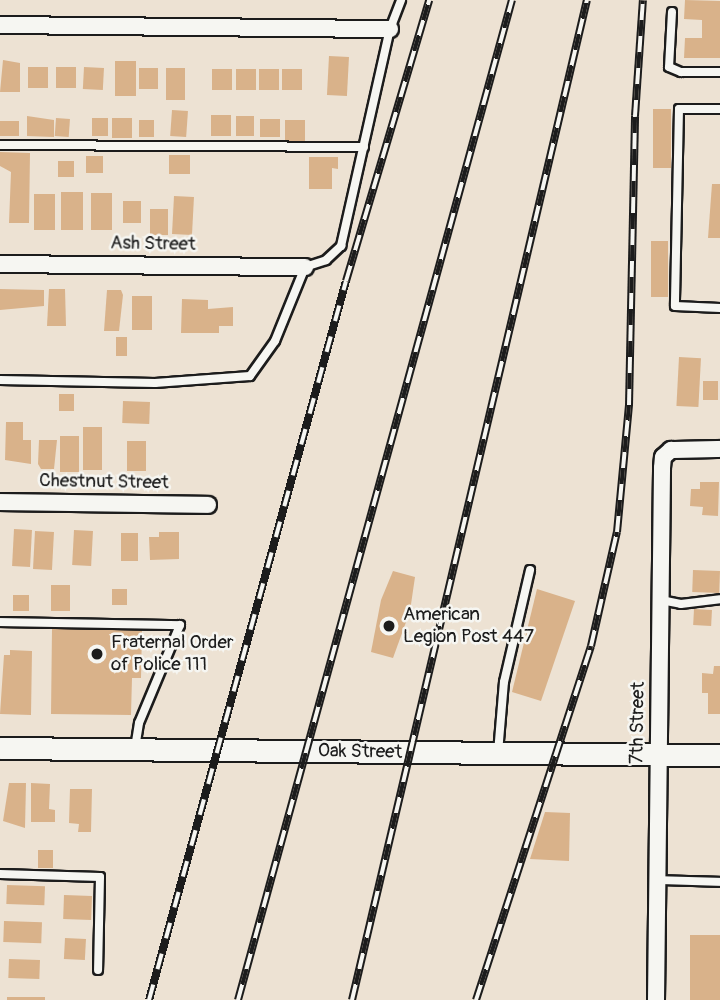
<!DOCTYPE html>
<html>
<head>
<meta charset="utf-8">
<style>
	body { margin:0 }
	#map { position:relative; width:720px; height:1000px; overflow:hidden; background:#ede2d3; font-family:Pangolin,sans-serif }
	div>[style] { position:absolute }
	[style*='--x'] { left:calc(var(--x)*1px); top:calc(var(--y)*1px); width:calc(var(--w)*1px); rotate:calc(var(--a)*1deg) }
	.building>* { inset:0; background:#d9b28a; transform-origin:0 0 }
	.roads { filter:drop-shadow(2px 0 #1c1c1c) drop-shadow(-2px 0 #1c1c1c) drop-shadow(0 2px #1c1c1c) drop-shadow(0 -2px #1c1c1c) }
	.service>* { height:8px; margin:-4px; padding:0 4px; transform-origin:4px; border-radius:4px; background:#f6f6f2 }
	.minor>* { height:16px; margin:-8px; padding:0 8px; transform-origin:8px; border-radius:8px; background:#f6f6f2 }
	.tertiary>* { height:21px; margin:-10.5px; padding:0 10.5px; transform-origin:10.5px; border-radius:10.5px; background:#f6f6f2 }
	.rail>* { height:8px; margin-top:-4px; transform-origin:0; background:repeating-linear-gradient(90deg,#f6f6f2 0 16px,#1c1c1c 0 32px); box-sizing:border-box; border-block:2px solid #1c1c1c }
	.dots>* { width:19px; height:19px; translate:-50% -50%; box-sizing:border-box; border:4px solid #f6f6f2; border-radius:50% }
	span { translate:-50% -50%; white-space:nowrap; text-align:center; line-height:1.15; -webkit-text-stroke:5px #f6f6f2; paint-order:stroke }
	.street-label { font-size:19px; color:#1c1c1c }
	.poi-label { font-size:19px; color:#1c1c1c }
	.left { translate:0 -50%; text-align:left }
</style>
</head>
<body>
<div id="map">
	<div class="building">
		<i style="clip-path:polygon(685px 0,720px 1px,720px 58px,684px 58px,685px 38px,702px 38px,702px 20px,684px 19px)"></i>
		<i style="left:329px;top:56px;width:20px;height:39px;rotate:3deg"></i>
		<i style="clip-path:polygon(3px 60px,20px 63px,20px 92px,0 92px)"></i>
		<i style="left:115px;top:61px;width:21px;height:35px"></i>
		<i style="left:28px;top:67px;width:20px;height:21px"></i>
		<i style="left:56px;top:67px;width:20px;height:21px"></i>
		<i style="left:84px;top:67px;width:20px;height:22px;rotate:3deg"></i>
		<i style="left:139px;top:68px;width:19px;height:21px"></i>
		<i style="left:166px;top:68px;width:19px;height:32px"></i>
		<i style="left:212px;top:69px;width:20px;height:21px"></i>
		<i style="left:236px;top:69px;width:20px;height:21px"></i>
		<i style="left:259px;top:69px;width:20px;height:21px"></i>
		<i style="left:282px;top:69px;width:20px;height:21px"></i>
		<i style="left:653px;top:109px;width:18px;height:59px"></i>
		<i style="left:172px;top:110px;width:16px;height:26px;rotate:4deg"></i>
		<i style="left:211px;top:115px;width:20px;height:21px"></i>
		<i style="clip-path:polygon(27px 116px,54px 120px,54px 137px,27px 136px)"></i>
		<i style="left:236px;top:116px;width:18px;height:20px"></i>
		<i style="left:56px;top:118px;width:14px;height:18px;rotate:4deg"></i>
		<i style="left:92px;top:118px;width:16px;height:18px"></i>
		<i style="left:112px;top:118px;width:20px;height:20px"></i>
		<i style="left:260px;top:119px;width:20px;height:18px"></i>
		<i style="left:139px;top:120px;width:15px;height:17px"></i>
		<i style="left:285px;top:120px;width:20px;height:21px"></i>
		<i style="left:0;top:121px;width:19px;height:15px"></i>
		<i style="clip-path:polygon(0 152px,30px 153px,29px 223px,9px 223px,11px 172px,0 166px)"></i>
		<i style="left:169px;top:155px;width:21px;height:19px"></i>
		<i style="left:86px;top:156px;width:17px;height:17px"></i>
		<i style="clip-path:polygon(309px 157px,338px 157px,338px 169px,332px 168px,332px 189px,309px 189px)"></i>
		<i style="left:58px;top:161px;width:16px;height:16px"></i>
		<i style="clip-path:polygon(712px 184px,720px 184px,720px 238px,708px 238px)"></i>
		<i style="left:61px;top:192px;width:22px;height:38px"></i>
		<i style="left:91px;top:193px;width:21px;height:37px"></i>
		<i style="left:34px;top:194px;width:21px;height:36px"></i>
		<i style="left:174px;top:196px;width:20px;height:38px;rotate:3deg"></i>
		<i style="left:123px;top:201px;width:18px;height:22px"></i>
		<i style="left:150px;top:209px;width:18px;height:26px"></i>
		<i style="left:651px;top:241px;width:17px;height:56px"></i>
		<i style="clip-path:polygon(0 289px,44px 290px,44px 306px,0 310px)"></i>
		<i style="clip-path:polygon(49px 289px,65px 289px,66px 326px,47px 326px)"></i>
		<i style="clip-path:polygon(107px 290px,121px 290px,123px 295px,119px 331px,104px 331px)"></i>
		<i style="left:132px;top:296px;width:20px;height:34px"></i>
		<i style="clip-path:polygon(182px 299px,208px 300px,208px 309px,233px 307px,233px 326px,219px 326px,219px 333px,181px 333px)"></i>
		<i style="left:116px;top:337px;width:11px;height:19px"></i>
		<i style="left:679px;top:357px;width:22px;height:49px;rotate:3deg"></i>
		<i style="left:703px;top:381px;width:15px;height:19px"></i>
		<i style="left:59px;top:394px;width:15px;height:17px"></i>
		<i style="left:123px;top:401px;width:27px;height:22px;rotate:2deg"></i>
		<i style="clip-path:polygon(6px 422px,23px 422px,23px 440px,31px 440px,31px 464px,5px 460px)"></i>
		<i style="left:83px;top:427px;width:19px;height:43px"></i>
		<i style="left:60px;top:436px;width:19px;height:36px"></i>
		<i style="clip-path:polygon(39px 440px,57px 440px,54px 469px,41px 469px,38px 464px)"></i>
		<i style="left:127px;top:441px;width:19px;height:30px"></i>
		<i style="clip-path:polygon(700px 482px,719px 482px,718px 516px,702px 515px,703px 507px,690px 506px,691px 489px,700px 489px)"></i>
		<i style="left:14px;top:529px;width:18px;height:37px;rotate:3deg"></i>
		<i style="left:74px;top:530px;width:19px;height:35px;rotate:3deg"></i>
		<i style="left:35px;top:531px;width:19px;height:38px;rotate:3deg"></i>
		<i style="clip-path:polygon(159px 532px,179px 532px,179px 559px,150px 560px,149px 537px,159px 537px)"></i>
		<i style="left:121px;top:533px;width:17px;height:28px"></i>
		<i style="left:693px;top:570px;width:27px;height:22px;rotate:2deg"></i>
		<i style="clip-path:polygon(393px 571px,415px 577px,410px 611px,393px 658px,371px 652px,381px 600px)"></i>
		<i style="left:51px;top:585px;width:19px;height:26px"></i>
		<i style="left:112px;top:589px;width:15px;height:16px"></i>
		<i style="clip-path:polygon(537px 589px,575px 601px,541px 701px,512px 692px)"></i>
		<i style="left:13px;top:595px;width:16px;height:16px"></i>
		<i style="left:694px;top:609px;width:18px;height:16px;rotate:3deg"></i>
		<i style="clip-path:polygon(52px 628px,142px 630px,141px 678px,132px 678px,131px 715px,51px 714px)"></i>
		<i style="clip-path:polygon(10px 650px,32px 651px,31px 715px,0 714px,4px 655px,10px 655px)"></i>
		<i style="clip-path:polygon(714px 666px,720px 666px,720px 714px,708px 714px,708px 693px,702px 693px,702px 673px,713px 674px)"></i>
		<i style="clip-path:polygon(9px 783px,26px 783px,25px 828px,3px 821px)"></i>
		<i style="clip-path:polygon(31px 783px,50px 784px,49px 809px,55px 810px,55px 822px,31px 822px)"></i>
		<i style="clip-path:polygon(70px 789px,92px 789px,91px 832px,78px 832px,79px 824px,69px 823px)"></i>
		<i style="clip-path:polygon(545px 812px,570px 813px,569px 861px,530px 859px)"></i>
		<i style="left:38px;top:850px;width:15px;height:18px"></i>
		<i style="left:7px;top:885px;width:38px;height:19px;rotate:2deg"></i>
		<i style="left:64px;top:895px;width:28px;height:24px;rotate:2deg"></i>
		<i style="left:4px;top:921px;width:38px;height:21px;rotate:2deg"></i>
		<i style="left:690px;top:935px;width:30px;height:65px"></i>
		<i style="left:65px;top:938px;width:21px;height:21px;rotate:3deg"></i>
		<i style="left:9px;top:959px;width:31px;height:19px;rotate:2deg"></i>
		<i style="left:7px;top:997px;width:38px;height:3px"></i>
	</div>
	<div class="roads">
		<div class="service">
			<i style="--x:672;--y:12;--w:55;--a:93.1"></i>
			<i style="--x:669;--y:67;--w:13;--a:23"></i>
			<i style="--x:681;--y:72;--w:39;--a:0"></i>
			<i style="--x:720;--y:109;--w:41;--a:180"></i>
			<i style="--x:679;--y:109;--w:197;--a:91.2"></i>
			<i style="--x:675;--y:306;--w:45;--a:2.5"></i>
			<i style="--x:0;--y:145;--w:364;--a:0.3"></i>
			<i style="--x:0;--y:380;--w:155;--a:1.1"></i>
			<i style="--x:155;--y:383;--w:95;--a:-4.2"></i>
			<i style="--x:250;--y:376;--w:43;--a:-54.5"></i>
			<i style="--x:275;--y:341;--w:80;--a:-67.9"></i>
			<i style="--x:305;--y:267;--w:22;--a:-18"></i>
			<i style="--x:326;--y:260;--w:21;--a:-43"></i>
			<i style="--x:341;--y:246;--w:222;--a:-77.3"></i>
			<i style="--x:390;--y:29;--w:31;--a:-69"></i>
			<i style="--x:661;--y:600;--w:20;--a:11"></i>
			<i style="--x:681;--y:604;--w:39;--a:-7"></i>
			<i style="--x:0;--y:622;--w:180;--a:1"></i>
			<i style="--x:180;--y:625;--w:106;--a:112.7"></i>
			<i style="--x:139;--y:723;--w:25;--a:99"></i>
			<i style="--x:498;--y:753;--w:71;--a:-85.2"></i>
			<i style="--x:504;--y:682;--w:115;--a:-76.9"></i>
			<i style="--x:0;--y:874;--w:100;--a:1.7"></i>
			<i style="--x:100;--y:877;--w:93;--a:91.2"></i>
			<i style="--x:657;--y:880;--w:63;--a:1.8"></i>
		</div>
		<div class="minor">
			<i style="--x:0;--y:25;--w:390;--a:0.6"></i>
			<i style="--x:0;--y:264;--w:305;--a:0.6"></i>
			<i style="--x:0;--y:502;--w:208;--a:0.8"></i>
			<i style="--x:656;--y:1000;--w:532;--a:-89.35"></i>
			<i style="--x:662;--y:468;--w:11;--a:-85"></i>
			<i style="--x:663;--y:457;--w:11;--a:-41"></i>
			<i style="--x:671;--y:450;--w:49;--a:-1.2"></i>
		</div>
		<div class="tertiary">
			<i style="--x:0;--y:748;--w:720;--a:0.56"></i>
		</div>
	</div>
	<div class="rail">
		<i style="--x:149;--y:1000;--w:745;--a:-74.68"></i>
		<i style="--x:346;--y:281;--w:293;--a:-73.5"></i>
		<i style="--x:238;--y:1000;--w:1037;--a:-74.68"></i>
		<i style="--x:352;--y:1000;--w:1027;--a:-76.78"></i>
		<i style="--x:476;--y:1000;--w:372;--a:-72"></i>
		<i style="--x:591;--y:646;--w:117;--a:-77.2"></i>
		<i style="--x:617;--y:532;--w:128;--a:-84.6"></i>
		<i style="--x:629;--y:405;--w:289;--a:-88.8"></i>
		<i style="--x:635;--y:116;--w:116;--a:-86.1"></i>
	</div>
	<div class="dots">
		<i style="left:389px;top:626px;background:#1c1c1c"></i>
		<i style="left:97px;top:654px;background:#1c1c1c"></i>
	</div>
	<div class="street-label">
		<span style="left:153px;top:244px;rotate:1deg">Ash Street</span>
		<span style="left:104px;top:482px;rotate:1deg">Chestnut Street</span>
		<span style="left:638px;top:723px;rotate:-89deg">7th Street</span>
		<span style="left:360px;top:752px;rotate:1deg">Oak Street</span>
	</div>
	<div class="poi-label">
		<span class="left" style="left:403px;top:626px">American<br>Legion Post 447</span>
		<span class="left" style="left:111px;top:654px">Fraternal Order<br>of Police 111</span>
	</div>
</div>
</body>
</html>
